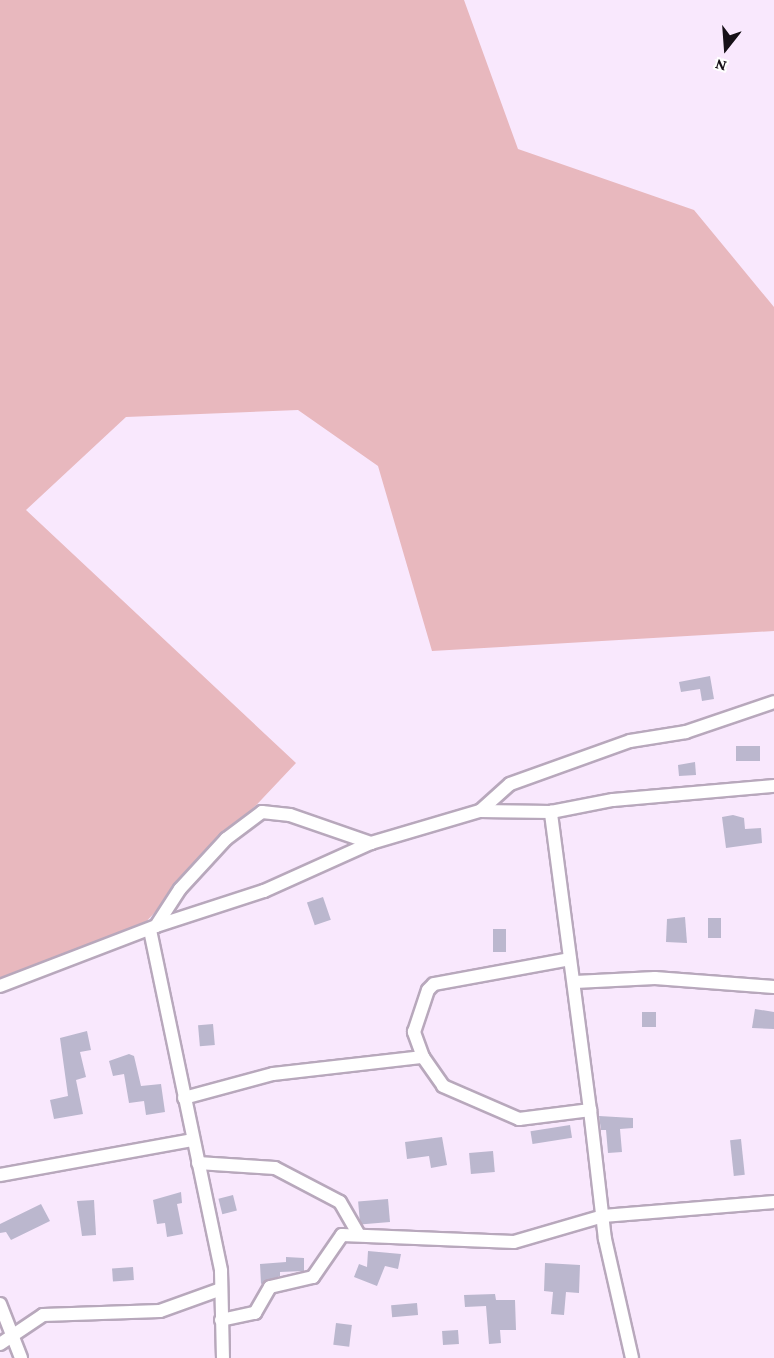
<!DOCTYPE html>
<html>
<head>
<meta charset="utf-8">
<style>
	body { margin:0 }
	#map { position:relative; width:774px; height:1358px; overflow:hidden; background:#f9e8fd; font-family:"Crimson Pro",serif }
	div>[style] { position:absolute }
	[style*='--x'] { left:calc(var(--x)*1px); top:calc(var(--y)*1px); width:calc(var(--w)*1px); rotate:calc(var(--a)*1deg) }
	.green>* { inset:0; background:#e8b8be }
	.building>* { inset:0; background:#bbb7ce; transform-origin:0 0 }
	.roads { filter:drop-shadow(2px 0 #b8a8bc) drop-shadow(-2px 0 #b8a8bc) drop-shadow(0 2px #b8a8bc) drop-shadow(0 -2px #b8a8bc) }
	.street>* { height:12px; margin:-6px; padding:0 6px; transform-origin:6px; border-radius:6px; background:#fff }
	span { translate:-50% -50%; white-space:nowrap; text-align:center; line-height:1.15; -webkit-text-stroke:4.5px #fff; paint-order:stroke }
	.north { position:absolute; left:696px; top:18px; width:60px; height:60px; -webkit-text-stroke:4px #fff; paint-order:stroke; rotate:197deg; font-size:16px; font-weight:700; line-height:24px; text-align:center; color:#161017 }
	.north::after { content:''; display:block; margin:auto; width:21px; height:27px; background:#161017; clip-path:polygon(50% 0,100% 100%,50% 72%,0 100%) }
</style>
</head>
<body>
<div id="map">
	<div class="green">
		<i style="clip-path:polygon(0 0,464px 0,518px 149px,694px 210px,774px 307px,774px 631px,432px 651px,378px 466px,298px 410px,126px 417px,26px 510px,296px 763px,142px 926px,0 978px)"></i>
	</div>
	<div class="building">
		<i style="clip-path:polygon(710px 676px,714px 699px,702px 701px,700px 689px,681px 692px,679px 682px)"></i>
		<i style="left:760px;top:746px;width:15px;height:24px;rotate:90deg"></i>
		<i style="clip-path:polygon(695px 762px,696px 775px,679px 776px,678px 765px)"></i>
		<i style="clip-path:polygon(733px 815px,744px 818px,745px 829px,761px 828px,762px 843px,726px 848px,722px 817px)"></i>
		<i style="left:323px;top:897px;width:24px;height:17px;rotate:71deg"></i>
		<i style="clip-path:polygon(685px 917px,687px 943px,666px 942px,667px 919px)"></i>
		<i style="left:708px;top:918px;width:13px;height:20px"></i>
		<i style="left:493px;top:929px;width:13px;height:23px"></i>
		<i style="clip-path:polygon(755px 1009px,774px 1012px,774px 1029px,752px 1028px)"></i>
		<i style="left:642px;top:1012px;width:14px;height:15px"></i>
		<i style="left:213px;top:1024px;width:21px;height:15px;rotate:85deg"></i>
		<i style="clip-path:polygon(87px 1031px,91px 1050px,80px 1052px,86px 1077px,76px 1080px,83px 1114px,54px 1119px,50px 1100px,68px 1096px,60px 1038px)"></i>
		<i style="clip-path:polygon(129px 1054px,134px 1056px,141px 1086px,161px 1084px,165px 1112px,146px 1115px,144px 1101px,129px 1103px,124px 1074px,113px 1076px,109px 1061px)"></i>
		<i style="clip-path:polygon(599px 1116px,633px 1118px,633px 1128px,620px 1129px,622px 1152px,608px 1153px,606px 1130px,601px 1130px)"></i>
		<i style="left:570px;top:1125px;width:13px;height:40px;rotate:81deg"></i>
		<i style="clip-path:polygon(442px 1137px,447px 1165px,431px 1168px,429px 1156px,407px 1159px,405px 1142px)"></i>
		<i style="left:741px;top:1139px;width:36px;height:11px;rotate:84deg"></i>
		<i style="left:493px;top:1151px;width:21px;height:24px;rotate:85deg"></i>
		<i style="clip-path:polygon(181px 1192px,182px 1203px,177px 1204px,183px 1234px,167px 1237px,165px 1223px,157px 1224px,153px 1200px)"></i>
		<i style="left:233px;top:1195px;width:16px;height:15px;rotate:76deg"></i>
		<i style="left:388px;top:1199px;width:23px;height:30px;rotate:85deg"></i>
		<i style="clip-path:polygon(94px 1200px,96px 1235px,82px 1236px,77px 1201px)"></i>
		<i style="clip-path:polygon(41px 1204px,50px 1221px,11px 1240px,6px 1232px,0 1233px,0 1224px)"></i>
		<i style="clip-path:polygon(368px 1251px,401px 1254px,398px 1269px,385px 1266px,377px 1286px,354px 1277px,359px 1264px,367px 1267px)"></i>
		<i style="clip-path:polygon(286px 1257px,304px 1258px,304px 1271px,280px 1272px,280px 1276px,261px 1284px,260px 1264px,286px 1262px)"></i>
		<i style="clip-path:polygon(545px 1263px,580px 1265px,579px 1293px,566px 1292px,564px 1315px,551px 1314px,553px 1292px,544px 1291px)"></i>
		<i style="left:133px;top:1267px;width:13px;height:21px;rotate:86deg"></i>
		<i style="clip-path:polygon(495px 1294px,496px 1300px,515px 1300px,516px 1330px,500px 1330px,501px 1343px,489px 1344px,486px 1306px,465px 1307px,464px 1295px)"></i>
		<i style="left:417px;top:1303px;width:12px;height:26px;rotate:85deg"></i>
		<i style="left:336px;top:1323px;width:16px;height:22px;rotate:7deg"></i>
		<i style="left:458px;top:1330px;width:14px;height:16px;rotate:86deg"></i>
	</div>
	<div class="roads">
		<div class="street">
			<i style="--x:480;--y:811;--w:71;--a:0.8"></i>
			<i style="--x:551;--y:812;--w:63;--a:-11"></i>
			<i style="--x:613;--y:800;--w:162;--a:-5"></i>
			<i style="--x:156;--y:926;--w:114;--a:-18"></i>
			<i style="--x:264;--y:891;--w:117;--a:-24.2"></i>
			<i style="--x:150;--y:930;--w:348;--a:78.2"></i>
			<i style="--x:221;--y:1271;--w:87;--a:88.7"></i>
			<i style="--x:575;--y:982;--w:80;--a:-2.9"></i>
			<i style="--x:655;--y:978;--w:119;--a:4.3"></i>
			<i style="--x:0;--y:986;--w:167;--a:-21"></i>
			<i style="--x:156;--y:926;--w:44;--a:-57"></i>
			<i style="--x:180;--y:889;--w:68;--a:-47.4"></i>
			<i style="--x:226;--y:839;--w:45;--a:-36.9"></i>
			<i style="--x:262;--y:812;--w:28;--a:6"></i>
			<i style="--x:290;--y:815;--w:86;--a:19.1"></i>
			<i style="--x:371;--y:843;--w:114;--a:-16.4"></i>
			<i style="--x:480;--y:811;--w:40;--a:-42"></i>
			<i style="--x:510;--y:784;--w:127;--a:-19.7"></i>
			<i style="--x:630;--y:741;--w:57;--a:-9.1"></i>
			<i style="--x:686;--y:732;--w:93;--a:-18.8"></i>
			<i style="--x:423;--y:1057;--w:27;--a:-110"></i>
			<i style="--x:414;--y:1032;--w:44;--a:-71.6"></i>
			<i style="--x:428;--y:990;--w:8;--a:-45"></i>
			<i style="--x:434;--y:984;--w:138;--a:-10.4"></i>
			<i style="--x:184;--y:1098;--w:92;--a:-15.1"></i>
			<i style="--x:273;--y:1074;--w:151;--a:-6.5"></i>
			<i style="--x:423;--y:1057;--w:35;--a:55"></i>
			<i style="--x:443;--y:1086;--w:83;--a:23.5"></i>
			<i style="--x:519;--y:1119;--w:72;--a:-7.2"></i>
			<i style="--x:590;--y:1110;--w:301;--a:-97.5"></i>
			<i style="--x:590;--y:1110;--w:130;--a:83.4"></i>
			<i style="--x:605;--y:1239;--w:122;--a:77.2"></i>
			<i style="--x:198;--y:1163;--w:77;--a:3.7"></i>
			<i style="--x:275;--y:1168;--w:73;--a:27.6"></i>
			<i style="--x:340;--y:1202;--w:38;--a:60"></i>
			<i style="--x:0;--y:1175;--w:196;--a:-10.3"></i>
			<i style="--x:0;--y:1304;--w:58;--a:68.7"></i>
			<i style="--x:221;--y:1320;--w:35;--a:-12"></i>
			<i style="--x:255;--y:1313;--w:30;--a:-60"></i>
			<i style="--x:270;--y:1287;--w:44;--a:-13.1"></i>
			<i style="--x:313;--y:1277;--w:51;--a:-55.4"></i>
			<i style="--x:342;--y:1235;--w:172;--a:2.3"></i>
			<i style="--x:514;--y:1242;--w:93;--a:-16.3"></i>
			<i style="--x:603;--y:1216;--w:172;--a:-4.7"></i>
			<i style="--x:0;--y:1344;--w:52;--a:-34"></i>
			<i style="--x:43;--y:1315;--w:117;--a:-2"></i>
			<i style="--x:160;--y:1311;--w:65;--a:-19.8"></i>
		</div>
	</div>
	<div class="north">N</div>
</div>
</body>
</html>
